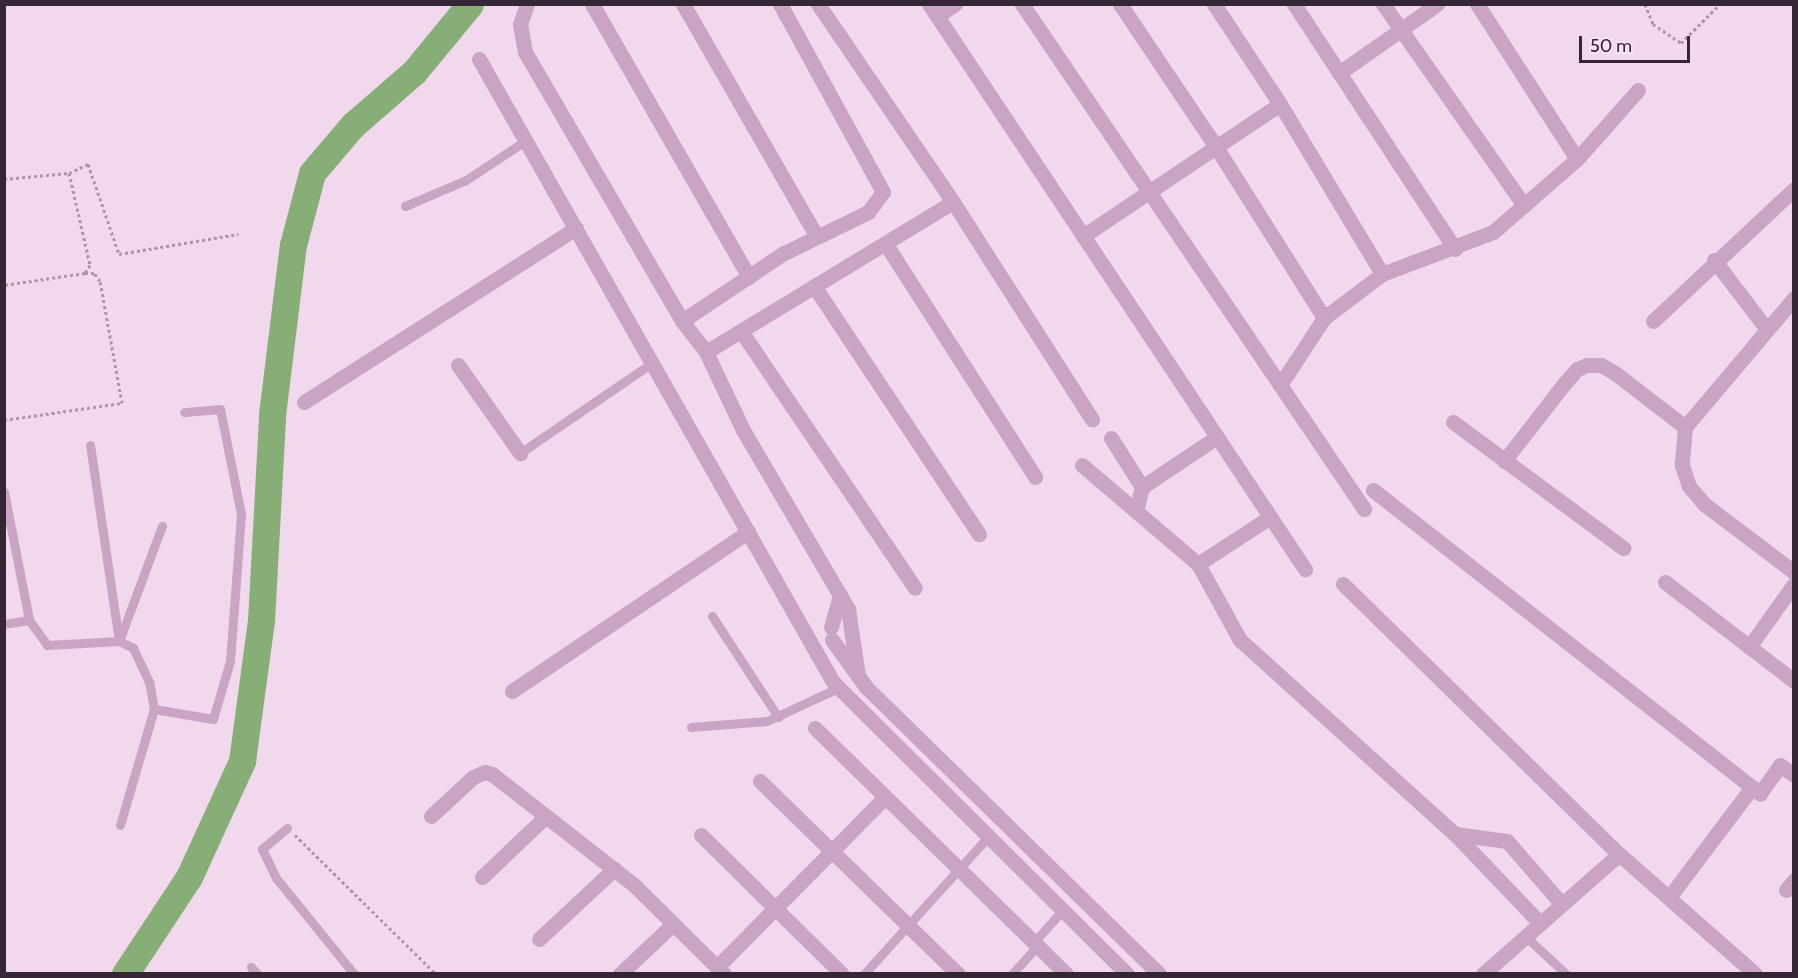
<!DOCTYPE html>
<html>
<head>
<meta charset="utf-8">
<style>
	body { margin:0 }
	#map { position:relative; width:1798px; height:978px; overflow:hidden; background:#f1d8ec; font-family:Cabin,sans-serif }
	div>[style] { position:absolute }
	[style*='--x'] { left:calc(var(--x)*1px); top:calc(var(--y)*1px); width:calc(var(--w)*1px); rotate:calc(var(--a)*1deg) }
	.river>* { height:27px; margin:-13.5px; padding:0 13.5px; transform-origin:13.5px; border-radius:13.5px; background:#87ae77 }
	.path>* { height:3px; margin-top:-1.5px; transform-origin:0; background:repeating-linear-gradient(90deg,#b58fb1 0 3px,transparent 0 6px) }
	.lane>* { height:9px; margin:-4.5px; padding:0 4.5px; transform-origin:4.5px; border-radius:4.5px; background:#c9a4c4 }
	.street>* { height:15px; margin:-7.5px; padding:0 7.5px; transform-origin:7.5px; border-radius:7.5px; background:#c9a4c4 }
	span { translate:-50% -50%; white-space:nowrap; text-align:center; line-height:1.15; -webkit-text-stroke:4.5px #f9e4f5; paint-order:stroke }
	.frame { position:absolute; inset:0; border:6px solid #342635; pointer-events:none }
	.scale { position:absolute; left:1579px; top:36px; width:111px; height:27px; box-sizing:border-box; border:3px solid #342635; border-top:0; padding-left:8px; font-size:18px; line-height:21px; white-space:nowrap; color:#342635; -webkit-text-stroke:4px #f9e4f5; paint-order:stroke }
</style>
</head>
<body>
<div id="map">
	<div class="river">
		<i style="--x:125;--y:974;--w:116;--a:-56.6"></i>
		<i style="--x:189;--y:877;--w:128;--a:-65.4"></i>
		<i style="--x:242;--y:761;--w:141;--a:-82.3"></i>
		<i style="--x:261;--y:621;--w:206;--a:-86.9"></i>
		<i style="--x:272;--y:415;--w:171;--a:-83"></i>
		<i style="--x:293;--y:245;--w:74;--a:-75.2"></i>
		<i style="--x:312;--y:173;--w:63;--a:-49.5"></i>
		<i style="--x:353;--y:125;--w:81;--a:-41"></i>
		<i style="--x:414;--y:72;--w:88;--a:-50.5"></i>
	</div>
	<div class="path">
		<i style="--x:1645;--y:4;--w:22;--a:68"></i>
		<i style="--x:1653;--y:24;--w:34;--a:34"></i>
		<i style="--x:1681;--y:43;--w:55;--a:-45"></i>
		<i style="--x:69;--y:173;--w:21;--a:-25"></i>
		<i style="--x:88;--y:164;--w:95;--a:71"></i>
		<i style="--x:119;--y:254;--w:121;--a:-9.5"></i>
		<i style="--x:4;--y:179;--w:65;--a:-5.3"></i>
		<i style="--x:69;--y:173;--w:94;--a:77.1"></i>
		<i style="--x:90;--y:265;--w:9;--a:122"></i>
		<i style="--x:85;--y:273;--w:82;--a:171.6"></i>
		<i style="--x:4;--y:420;--w:119;--a:-8.2"></i>
		<i style="--x:122;--y:403;--w:124;--a:-100.2"></i>
		<i style="--x:100;--y:281;--w:10;--a:-127"></i>
		<i style="--x:94;--y:273;--w:9;--a:180"></i>
		<i style="--x:295;--y:835;--w:198;--a:44.6"></i>
	</div>
	<div class="lane">
		<i style="--x:405;--y:206;--w:66;--a:-23.1"></i>
		<i style="--x:466;--y:180;--w:71;--a:-33.5"></i>
		<i style="--x:520;--y:453;--w:160;--a:-34.3"></i>
		<i style="--x:4;--y:492;--w:130;--a:78.9"></i>
		<i style="--x:29;--y:620;--w:25;--a:171"></i>
		<i style="--x:712;--y:616;--w:121;--a:56.8"></i>
		<i style="--x:29;--y:620;--w:31;--a:54"></i>
		<i style="--x:47;--y:645;--w:72;--a:-3.2"></i>
		<i style="--x:119;--y:641;--w:198;--a:-98.4"></i>
		<i style="--x:154;--y:709;--w:60;--a:9.6"></i>
		<i style="--x:213;--y:719;--w:60;--a:-73.7"></i>
		<i style="--x:230;--y:661;--w:147;--a:-85.7"></i>
		<i style="--x:241;--y:514;--w:107;--a:-101.3"></i>
		<i style="--x:220;--y:409;--w:36;--a:175"></i>
		<i style="--x:691;--y:727;--w:76;--a:-4.5"></i>
		<i style="--x:767;--y:721;--w:78;--a:-24.9"></i>
		<i style="--x:120;--y:825;--w:121;--a:-73.7"></i>
		<i style="--x:154;--y:709;--w:27;--a:-100"></i>
		<i style="--x:149;--y:682;--w:38;--a:-115"></i>
		<i style="--x:133;--y:648;--w:16;--a:-153"></i>
		<i style="--x:119;--y:641;--w:123;--a:-69.5"></i>
		<i style="--x:287;--y:828;--w:33;--a:140"></i>
		<i style="--x:262;--y:849;--w:32;--a:64"></i>
		<i style="--x:276;--y:878;--w:124;--a:50.9"></i>
		<i style="--x:1524;--y:935;--w:57;--a:42.9"></i>
		<i style="--x:1034;--y:942;--w:42;--a:-47.9"></i>
		<i style="--x:251;--y:967;--w:9;--a:49"></i>
		<i style="--x:864;--y:974;--w:183;--a:-47.9"></i>
		<i style="--x:1012;--y:974;--w:38;--a:-48"></i>
	</div>
	<div class="street">
		<i style="--x:527;--y:4;--w:21;--a:109"></i>
		<i style="--x:520;--y:24;--w:28;--a:80"></i>
		<i style="--x:525;--y:52;--w:311;--a:59.7"></i>
		<i style="--x:682;--y:321;--w:39;--a:52"></i>
		<i style="--x:706;--y:352;--w:86;--a:64.6"></i>
		<i style="--x:743;--y:430;--w:208;--a:59.6"></i>
		<i style="--x:848;--y:609;--w:68;--a:81.5"></i>
		<i style="--x:592;--y:4;--w:315;--a:60.1"></i>
		<i style="--x:683;--y:4;--w:267;--a:60.1"></i>
		<i style="--x:818;--y:4;--w:240;--a:55.7"></i>
		<i style="--x:953;--y:202;--w:258;--a:57.4"></i>
		<i style="--x:929;--y:4;--w:679;--a:56.36"></i>
		<i style="--x:1022;--y:4;--w:610;--a:55.89"></i>
		<i style="--x:1120;--y:4;--w:172;--a:56.1"></i>
		<i style="--x:1216;--y:147;--w:202;--a:57.7"></i>
		<i style="--x:1294;--y:4;--w:293;--a:56.7"></i>
		<i style="--x:1383;--y:4;--w:246;--a:55"></i>
		<i style="--x:1477;--y:4;--w:184;--a:57.2"></i>
		<i style="--x:937;--y:16;--w:22;--a:-34"></i>
		<i style="--x:479;--y:59;--w:717;--a:60.39"></i>
		<i style="--x:833;--y:682;--w:414;--a:44.8"></i>
		<i style="--x:1339;--y:73;--w:120;--a:-35.1"></i>
		<i style="--x:1280;--y:104;--w:198;--a:59"></i>
		<i style="--x:1083;--y:236;--w:237;--a:-33.8"></i>
		<i style="--x:1280;--y:104;--w:120;--a:-123.4"></i>
		<i style="--x:885;--y:243;--w:278;--a:57.3"></i>
		<i style="--x:1714;--y:260;--w:84;--a:52.7"></i>
		<i style="--x:814;--y:286;--w:298;--a:56.4"></i>
		<i style="--x:1794;--y:298;--w:169;--a:130.2"></i>
		<i style="--x:1685;--y:427;--w:38;--a:95"></i>
		<i style="--x:1682;--y:465;--w:22;--a:72"></i>
		<i style="--x:1689;--y:486;--w:23;--a:50"></i>
		<i style="--x:1704;--y:504;--w:113;--a:37.1"></i>
		<i style="--x:682;--y:321;--w:120;--a:-33.8"></i>
		<i style="--x:782;--y:254;--w:96;--a:-26"></i>
		<i style="--x:868;--y:212;--w:25;--a:-53"></i>
		<i style="--x:883;--y:192;--w:214;--a:-118.7"></i>
		<i style="--x:1653;--y:321;--w:193;--a:-43.1"></i>
		<i style="--x:741;--y:331;--w:310;--a:55.9"></i>
		<i style="--x:706;--y:352;--w:289;--a:-31.3"></i>
		<i style="--x:458;--y:365;--w:108;--a:54.8"></i>
		<i style="--x:1280;--y:385;--w:80;--a:-56.7"></i>
		<i style="--x:1324;--y:318;--w:73;--a:-37.2"></i>
		<i style="--x:1382;--y:274;--w:119;--a:-20.7"></i>
		<i style="--x:1493;--y:232;--w:111;--a:-41"></i>
		<i style="--x:1577;--y:159;--w:92;--a:-48.5"></i>
		<i style="--x:304;--y:402;--w:323;--a:-32.6"></i>
		<i style="--x:1453;--y:422;--w:212;--a:36.5"></i>
		<i style="--x:1111;--y:438;--w:58;--a:57.7"></i>
		<i style="--x:1142;--y:487;--w:25;--a:104"></i>
		<i style="--x:1504;--y:461;--w:98;--a:-52.1"></i>
		<i style="--x:1564;--y:384;--w:20;--a:-49"></i>
		<i style="--x:1577;--y:369;--w:11;--a:-22"></i>
		<i style="--x:1587;--y:365;--w:14;--a:0"></i>
		<i style="--x:1601;--y:365;--w:16;--a:30"></i>
		<i style="--x:1615;--y:373;--w:88;--a:37.6"></i>
		<i style="--x:1082;--y:465;--w:153;--a:40.5"></i>
		<i style="--x:1198;--y:564;--w:87;--a:61.1"></i>
		<i style="--x:1240;--y:640;--w:290;--a:42.1"></i>
		<i style="--x:1142;--y:487;--w:90;--a:-33.7"></i>
		<i style="--x:1373;--y:490;--w:492;--a:38.1"></i>
		<i style="--x:1760;--y:793;--w:34;--a:-54"></i>
		<i style="--x:1780;--y:765;--w:17;--a:36"></i>
		<i style="--x:1198;--y:564;--w:86;--a:-33.1"></i>
		<i style="--x:1665;--y:582;--w:163;--a:37.5"></i>
		<i style="--x:1343;--y:584;--w:386;--a:44.4"></i>
		<i style="--x:1619;--y:854;--w:181;--a:41.4"></i>
		<i style="--x:831;--y:627;--w:33;--a:-74"></i>
		<i style="--x:832;--y:640;--w:58;--a:54.1"></i>
		<i style="--x:866;--y:687;--w:410;--a:44.4"></i>
		<i style="--x:1749;--y:647;--w:77;--a:-54.5"></i>
		<i style="--x:512;--y:691;--w:285;--a:-34"></i>
		<i style="--x:815;--y:728;--w:351;--a:44.4"></i>
		<i style="--x:760;--y:781;--w:277;--a:44.3"></i>
		<i style="--x:431;--y:816;--w:57;--a:-42.9"></i>
		<i style="--x:473;--y:777;--w:13;--a:-23"></i>
		<i style="--x:485;--y:772;--w:7;--a:16"></i>
		<i style="--x:492;--y:774;--w:180;--a:38"></i>
		<i style="--x:634;--y:885;--w:127;--a:44.7"></i>
		<i style="--x:701;--y:835;--w:198;--a:44.6"></i>
		<i style="--x:482;--y:877;--w:88;--a:-43.6"></i>
		<i style="--x:1786;--y:890;--w:13;--a:-51"></i>
		<i style="--x:1670;--y:896;--w:136;--a:-53"></i>
		<i style="--x:1539;--y:922;--w:122;--a:-133.7"></i>
		<i style="--x:1455;--y:834;--w:52;--a:7.7"></i>
		<i style="--x:1507;--y:841;--w:81;--a:49"></i>
		<i style="--x:539;--y:939;--w:103;--a:-43"></i>
		<i style="--x:717;--y:967;--w:238;--a:-45.3"></i>
		<i style="--x:620;--y:974;--w:73;--a:-43.3"></i>
		<i style="--x:1483;--y:974;--w:181;--a:-41.4"></i>
	</div>
	<div class="frame"></div>
	<div class="scale">50 m</div>
</div>
</body>
</html>
